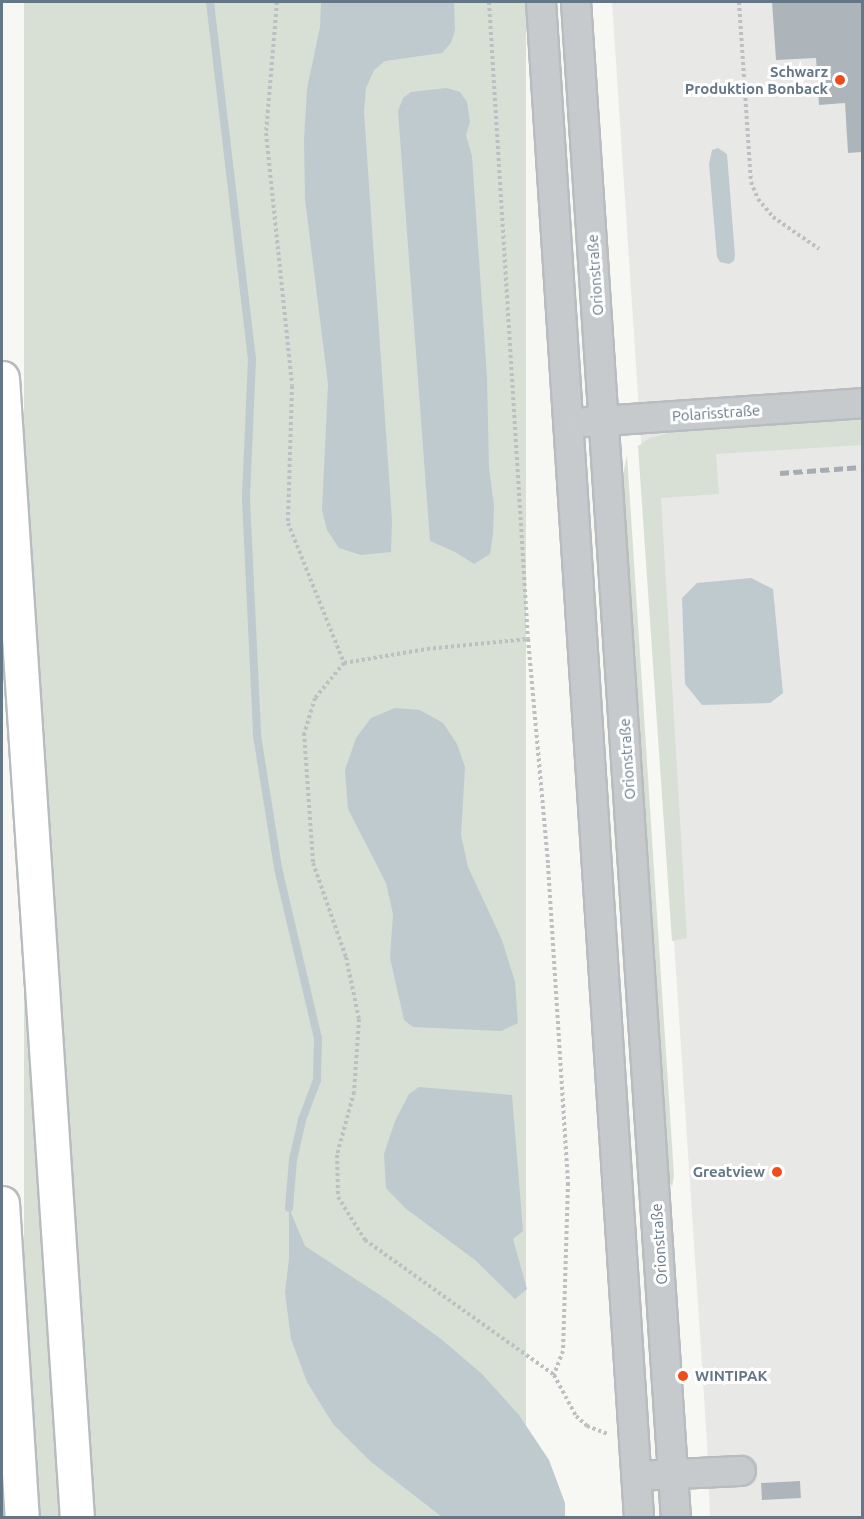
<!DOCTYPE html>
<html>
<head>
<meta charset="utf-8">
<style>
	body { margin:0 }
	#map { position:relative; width:864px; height:1519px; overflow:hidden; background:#f7f7f3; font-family:Ubuntu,sans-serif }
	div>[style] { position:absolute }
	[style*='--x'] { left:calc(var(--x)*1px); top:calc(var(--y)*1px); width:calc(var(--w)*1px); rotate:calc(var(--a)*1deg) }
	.built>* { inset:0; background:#e8e9e7 }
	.green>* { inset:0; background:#d8dfd4; transform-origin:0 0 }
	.water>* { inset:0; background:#bfcacf }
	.stream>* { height:8px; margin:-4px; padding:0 4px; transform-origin:4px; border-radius:4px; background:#bfcacf }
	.building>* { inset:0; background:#adb5bb; transform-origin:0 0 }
	.path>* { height:4px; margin-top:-2px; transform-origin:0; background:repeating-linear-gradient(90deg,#bdc0c2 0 3px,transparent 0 6px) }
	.roads { filter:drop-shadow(2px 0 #b8bcbf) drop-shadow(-2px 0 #b8bcbf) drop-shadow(0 2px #b8bcbf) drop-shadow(0 -2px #b8bcbf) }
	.minor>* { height:28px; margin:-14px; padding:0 14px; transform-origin:14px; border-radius:14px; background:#c6cacd }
	.highway>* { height:33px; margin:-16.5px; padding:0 16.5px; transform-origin:16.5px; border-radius:16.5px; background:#fff }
	.rail>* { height:4.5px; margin-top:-2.25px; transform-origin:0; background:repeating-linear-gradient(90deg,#a6acb2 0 9px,transparent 0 13.5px) }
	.dots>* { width:16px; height:16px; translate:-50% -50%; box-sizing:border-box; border:3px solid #fff; border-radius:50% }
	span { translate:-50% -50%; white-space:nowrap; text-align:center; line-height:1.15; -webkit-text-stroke:6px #fff; paint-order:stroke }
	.poi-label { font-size:15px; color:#647787; font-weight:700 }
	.right { translate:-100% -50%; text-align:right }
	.left { translate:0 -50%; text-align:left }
	.street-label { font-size:15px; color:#647787 }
	.frame { position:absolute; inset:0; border:3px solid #647787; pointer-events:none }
</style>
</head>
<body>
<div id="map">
	<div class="built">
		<i style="clip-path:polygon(612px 2px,862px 2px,862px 1517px,710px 1517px,707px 1441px)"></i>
	</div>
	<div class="green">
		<i style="left:24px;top:2px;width:502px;height:1518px"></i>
		<i style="clip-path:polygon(862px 416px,862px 445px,716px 454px,719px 494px,661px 498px,687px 938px,672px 941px,638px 446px,650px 438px,680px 430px)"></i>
		<i style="clip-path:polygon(627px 455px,674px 1176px,672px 1187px,667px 1177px,621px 484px)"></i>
	</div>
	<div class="water">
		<i style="clip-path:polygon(321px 2px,454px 2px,455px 30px,451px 43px,442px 53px,385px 61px,374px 70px,366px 88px,364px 112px,392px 520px,391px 552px,361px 555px,339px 548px,327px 530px,322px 510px,328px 384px,305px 199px,304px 140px,307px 89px,320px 27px)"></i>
		<i style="clip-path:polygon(446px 88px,460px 92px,467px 102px,470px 122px,466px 135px,472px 156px,487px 377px,489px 467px,494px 506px,493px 534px,490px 554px,474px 564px,455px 552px,430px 541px,398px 111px,403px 98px,411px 92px)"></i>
		<i style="clip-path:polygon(718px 148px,727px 154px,735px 255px,734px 261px,729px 264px,720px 262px,717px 257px,709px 164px,712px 150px)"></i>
		<i style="clip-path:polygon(751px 578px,773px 589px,783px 693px,770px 703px,702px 705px,685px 684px,682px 598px,697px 583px)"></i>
		<i style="clip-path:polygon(395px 708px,420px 710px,443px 723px,457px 744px,465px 767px,461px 835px,468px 867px,502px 940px,515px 982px,518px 1023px,501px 1031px,413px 1027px,404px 1020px,390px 958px,393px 914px,386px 883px,348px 809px,345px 770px,356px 738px,371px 718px)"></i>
		<i style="clip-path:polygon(419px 1087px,512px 1095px,523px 1231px,513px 1239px,527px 1289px,515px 1299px,475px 1260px,405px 1208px,386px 1188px,384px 1154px,395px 1121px,409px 1094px)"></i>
		<i style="clip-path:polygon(289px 1208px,305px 1246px,386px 1299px,441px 1339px,482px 1374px,519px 1415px,549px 1460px,565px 1503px,565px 1517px,442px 1517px,370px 1461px,333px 1424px,307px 1382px,291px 1339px,285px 1292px,289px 1259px)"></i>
	</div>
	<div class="stream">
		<i style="--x:210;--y:2;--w:359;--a:83.3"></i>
		<i style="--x:252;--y:359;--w:140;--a:92.5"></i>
		<i style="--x:246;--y:499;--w:236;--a:87.3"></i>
		<i style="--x:257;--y:735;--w:135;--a:81"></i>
		<i style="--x:278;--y:868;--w:175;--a:76.8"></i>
		<i style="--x:318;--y:1038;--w:42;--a:91.4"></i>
		<i style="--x:317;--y:1080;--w:43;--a:110.6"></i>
		<i style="--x:302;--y:1120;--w:41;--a:102.7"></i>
		<i style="--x:293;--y:1160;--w:48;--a:94.8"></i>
	</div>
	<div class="building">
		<i style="clip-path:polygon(772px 2px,862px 2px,862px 152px,848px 153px,845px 103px,819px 105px,816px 58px,776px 60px)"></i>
		<i style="left:800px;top:1481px;width:17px;height:39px;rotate:87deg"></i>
	</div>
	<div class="path">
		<i style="--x:277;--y:2;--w:131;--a:94.8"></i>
		<i style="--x:266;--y:133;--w:254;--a:84.1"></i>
		<i style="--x:292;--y:386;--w:137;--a:91.7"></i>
		<i style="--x:288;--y:523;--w:151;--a:68.2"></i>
		<i style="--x:344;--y:663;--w:45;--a:129.6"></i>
		<i style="--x:315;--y:698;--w:37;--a:107"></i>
		<i style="--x:304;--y:733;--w:130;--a:86"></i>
		<i style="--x:313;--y:863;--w:100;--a:70.7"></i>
		<i style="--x:346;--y:957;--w:63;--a:78.2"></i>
		<i style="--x:359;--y:1019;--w:73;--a:93.9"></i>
		<i style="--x:354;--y:1092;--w:65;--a:105.1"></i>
		<i style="--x:337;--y:1155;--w:42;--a:88.6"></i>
		<i style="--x:338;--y:1197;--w:51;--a:57.9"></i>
		<i style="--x:365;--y:1240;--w:232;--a:35.5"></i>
		<i style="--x:554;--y:1375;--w:47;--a:61.8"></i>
		<i style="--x:576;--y:1416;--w:15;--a:42"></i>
		<i style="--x:587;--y:1426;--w:22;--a:21"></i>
		<i style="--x:489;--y:2;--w:638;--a:86.5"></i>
		<i style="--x:528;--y:639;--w:227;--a:84.9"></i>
		<i style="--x:548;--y:865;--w:319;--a:86.4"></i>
		<i style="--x:568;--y:1183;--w:168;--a:91.7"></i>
		<i style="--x:563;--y:1351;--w:26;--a:111"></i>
		<i style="--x:739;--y:2;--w:180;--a:86.2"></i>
		<i style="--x:751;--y:182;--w:18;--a:68"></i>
		<i style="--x:758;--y:199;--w:23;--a:50"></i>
		<i style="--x:773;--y:217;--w:56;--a:34.8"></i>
		<i style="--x:344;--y:663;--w:84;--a:-9.6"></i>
		<i style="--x:427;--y:649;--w:101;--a:-5.7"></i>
	</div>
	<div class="roads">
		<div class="minor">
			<i style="--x:541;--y:2;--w:1519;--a:86.3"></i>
			<i style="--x:576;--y:2;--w:1519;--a:86.23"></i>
			<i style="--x:586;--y:422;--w:277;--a:-3.9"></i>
			<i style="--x:655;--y:1475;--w:86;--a:-2.7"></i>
		</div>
		<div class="highway">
			<i style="--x:2;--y:378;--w:1142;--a:86.24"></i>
			<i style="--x:2;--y:1203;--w:316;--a:86.4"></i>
		</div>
	</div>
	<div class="rail">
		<i style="--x:780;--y:473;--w:82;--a:-4.2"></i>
	</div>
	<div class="dots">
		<i style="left:840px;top:80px;background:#f04c1b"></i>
		<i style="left:777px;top:1172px;background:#f04c1b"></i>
		<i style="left:683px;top:1376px;background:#f04c1b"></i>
	</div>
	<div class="poi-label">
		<span class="right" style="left:828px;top:80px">Schwarz<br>Produktion Bonback</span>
		<span class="right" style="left:765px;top:1172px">Greatview</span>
		<span class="left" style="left:695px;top:1376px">WINTIPAK</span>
	</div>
	<div class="street-label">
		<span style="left:595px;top:275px;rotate:-94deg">Orionstraße</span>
		<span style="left:716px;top:413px;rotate:-4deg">Polarisstraße</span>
		<span style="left:627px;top:759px;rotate:-94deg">Orionstraße</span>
		<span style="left:659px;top:1244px;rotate:-94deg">Orionstraße</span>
	</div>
	<div class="frame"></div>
</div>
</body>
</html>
